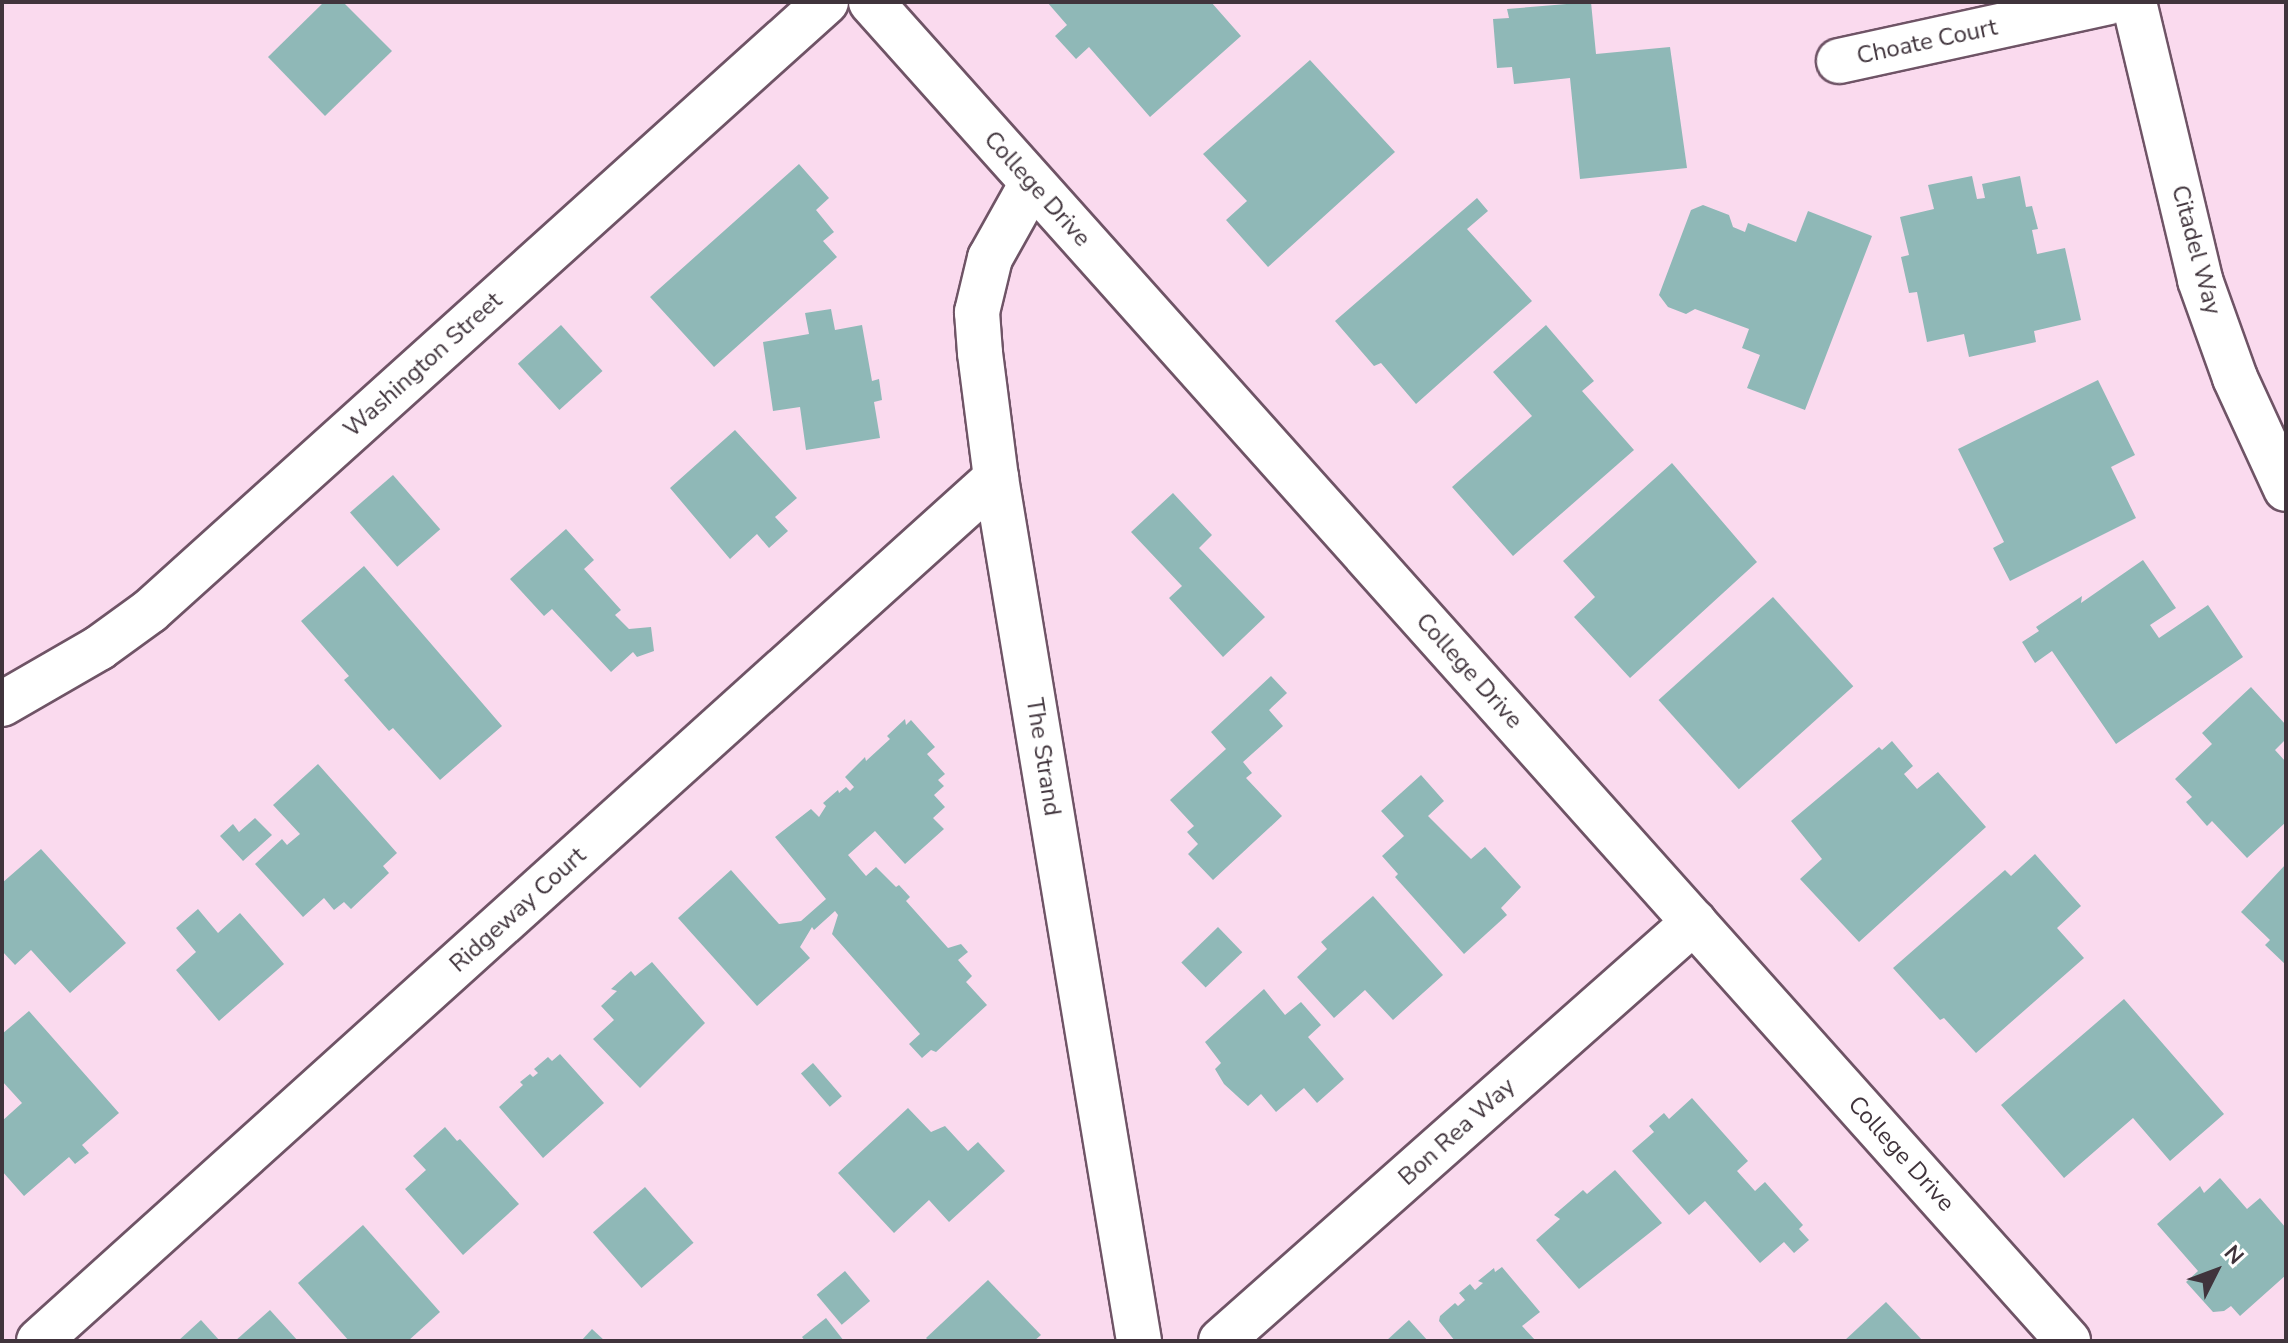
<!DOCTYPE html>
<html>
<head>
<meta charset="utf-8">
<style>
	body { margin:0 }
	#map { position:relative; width:2288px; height:1343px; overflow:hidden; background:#fadaee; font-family:"Nunito Sans",sans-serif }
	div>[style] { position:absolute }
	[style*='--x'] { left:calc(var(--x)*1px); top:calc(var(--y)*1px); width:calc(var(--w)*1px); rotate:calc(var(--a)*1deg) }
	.building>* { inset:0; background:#8fb8b7; transform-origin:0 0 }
	.roads { filter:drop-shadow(2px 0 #6f5466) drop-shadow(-2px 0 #6f5466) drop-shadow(0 2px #6f5466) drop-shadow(0 -2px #6f5466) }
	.minor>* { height:44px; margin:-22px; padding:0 22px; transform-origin:22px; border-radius:22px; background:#fff }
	span { translate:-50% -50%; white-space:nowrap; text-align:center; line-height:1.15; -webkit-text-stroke:8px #fff; paint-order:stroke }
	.street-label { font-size:24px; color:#40343c }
	.frame { position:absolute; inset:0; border:4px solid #40343c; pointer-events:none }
	.north { position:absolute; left:2176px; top:1231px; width:80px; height:80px; -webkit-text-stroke:6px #fff; paint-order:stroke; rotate:48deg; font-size:22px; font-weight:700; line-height:32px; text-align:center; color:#40343c }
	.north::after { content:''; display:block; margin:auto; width:28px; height:36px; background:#40343c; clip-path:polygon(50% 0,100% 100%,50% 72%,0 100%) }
</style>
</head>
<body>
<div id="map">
	<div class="building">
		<i style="clip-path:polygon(324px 2px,343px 2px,392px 51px,325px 116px,268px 57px)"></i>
		<i style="clip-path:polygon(1047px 2px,1211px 2px,1241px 36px,1150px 117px,1089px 47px,1076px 59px,1055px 36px,1067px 25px)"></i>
		<i style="clip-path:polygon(1591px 2px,1596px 54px,1670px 47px,1687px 168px,1580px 179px,1570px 78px,1514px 84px,1512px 67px,1497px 68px,1493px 19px,1509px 18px,1507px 9px)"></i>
		<i style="clip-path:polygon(1310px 60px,1395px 152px,1268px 267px,1226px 220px,1247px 201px,1203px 154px)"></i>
		<i style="clip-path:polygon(799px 164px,829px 198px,816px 210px,834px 232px,823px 241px,837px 257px,714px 367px,650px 297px)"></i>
		<i style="clip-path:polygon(1972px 176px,1977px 199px,1985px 198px,1982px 184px,2020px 176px,2026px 207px,2032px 206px,2038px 229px,2032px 230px,2037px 254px,2065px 248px,2081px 320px,2034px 331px,2036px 342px,1969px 357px,1964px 334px,1927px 342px,1917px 292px,1909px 293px,1901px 257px,1909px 255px,1900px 217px,1934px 209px,1928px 185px)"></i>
		<i style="clip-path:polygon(1477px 198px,1488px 211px,1467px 229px,1532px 301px,1416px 404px,1381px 363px,1374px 366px,1335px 321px)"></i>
		<i style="clip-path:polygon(1703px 205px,1729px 215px,1733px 227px,1745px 232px,1748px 223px,1796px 242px,1808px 211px,1872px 236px,1805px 410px,1747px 388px,1760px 355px,1742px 348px,1749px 329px,1695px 309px,1686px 314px,1668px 307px,1659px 295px,1691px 210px)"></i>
		<i style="clip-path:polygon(831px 309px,835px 330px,862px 325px,872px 381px,879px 379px,882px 400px,874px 402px,880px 438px,806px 450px,800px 407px,773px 411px,763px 342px,809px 334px,805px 313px)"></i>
		<i style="left:561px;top:325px;width:62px;height:58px;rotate:48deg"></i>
		<i style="clip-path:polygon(1546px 325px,1594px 381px,1582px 391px,1634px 450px,1513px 556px,1452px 487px,1532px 416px,1493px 372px)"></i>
		<i style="clip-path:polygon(2098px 380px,2135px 455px,2111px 467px,2136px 518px,2010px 581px,1993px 548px,2004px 542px,1958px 449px)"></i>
		<i style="clip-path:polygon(735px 430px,797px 498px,775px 517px,788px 531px,769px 548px,757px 534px,730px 559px,670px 488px)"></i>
		<i style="clip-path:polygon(1672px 463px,1757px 562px,1630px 678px,1574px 617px,1595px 597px,1563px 561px)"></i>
		<i style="left:393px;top:475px;width:72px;height:57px;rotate:49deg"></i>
		<i style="clip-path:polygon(1173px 493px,1212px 535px,1199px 548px,1265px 617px,1223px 657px,1169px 598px,1182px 586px,1131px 532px)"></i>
		<i style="clip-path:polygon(566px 529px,594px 560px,584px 569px,621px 610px,615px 615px,629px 629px,651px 627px,654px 651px,637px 657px,633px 652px,611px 672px,552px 609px,544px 616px,510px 579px)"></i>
		<i style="clip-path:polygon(2143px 560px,2176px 608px,2150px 625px,2159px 638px,2208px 605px,2243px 657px,2116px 744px,2052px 651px,2035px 663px,2022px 642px,2039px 631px,2036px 627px,2082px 596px,2081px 603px)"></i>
		<i style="clip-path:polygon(364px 566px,502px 726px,440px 780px,393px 728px,389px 731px,344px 680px,349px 676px,301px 621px)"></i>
		<i style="left:1773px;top:597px;width:120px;height:154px;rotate:48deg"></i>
		<i style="clip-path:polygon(1271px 676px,1287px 693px,1269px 710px,1283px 726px,1243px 762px,1252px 773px,1246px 778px,1282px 816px,1213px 880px,1188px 854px,1198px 844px,1187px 832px,1194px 826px,1170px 800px,1226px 749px,1211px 732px)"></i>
		<i style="clip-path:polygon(2251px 687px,2286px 725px,2286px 739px,2275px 750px,2286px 762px,2286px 822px,2247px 858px,2212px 821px,2207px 826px,2186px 802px,2192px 797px,2175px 779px,2212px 744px,2202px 733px)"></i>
		<i style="clip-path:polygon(905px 719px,906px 725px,911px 720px,935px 747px,927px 754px,945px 774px,938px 780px,944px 786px,934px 795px,945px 807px,933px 818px,944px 829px,905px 864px,875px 831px,848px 855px,866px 876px,876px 867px,896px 887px,899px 885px,910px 897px,906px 901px,948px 948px,961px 944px,968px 952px,958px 960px,972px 976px,966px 982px,987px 1005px,936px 1052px,931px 1050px,922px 1058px,909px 1044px,920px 1034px,832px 934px,838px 915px,835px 911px,814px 930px,812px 927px,800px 947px,810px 958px,757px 1006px,678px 918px,731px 870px,779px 924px,801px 921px,826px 899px,775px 837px,811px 809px,819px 817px,826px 806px,823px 803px,838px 790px,839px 793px,846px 787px,850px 791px,854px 787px,845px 777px,865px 757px,866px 761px,890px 739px,887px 736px)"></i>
		<i style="clip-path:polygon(1892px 741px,1913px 766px,1904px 774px,1917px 789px,1938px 772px,1986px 827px,1859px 942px,1800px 879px,1822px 859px,1791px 821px,1879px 747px,1882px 750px)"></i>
		<i style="clip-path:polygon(318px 764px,397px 853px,383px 866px,389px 873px,351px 909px,344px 902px,334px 910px,324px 898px,303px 917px,255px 864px,282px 839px,287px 845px,300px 834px,273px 805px)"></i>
		<i style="clip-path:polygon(1421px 775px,1444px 801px,1428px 816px,1471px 859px,1485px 847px,1521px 887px,1501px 908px,1507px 915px,1464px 954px,1395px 877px,1398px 874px,1382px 856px,1404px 836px,1381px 811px)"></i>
		<i style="clip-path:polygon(255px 818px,272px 835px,243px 861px,220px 836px,233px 824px,239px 832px)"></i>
		<i style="clip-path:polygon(41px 849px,126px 943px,70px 993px,31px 950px,15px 965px,2px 951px,2px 883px)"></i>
		<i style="clip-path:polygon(2035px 854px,2081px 906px,2057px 928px,2084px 958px,1976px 1053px,1944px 1018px,1940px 1020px,1893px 968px,2005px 870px,2011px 876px)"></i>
		<i style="clip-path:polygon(2286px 864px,2286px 965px,2265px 945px,2270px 940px,2241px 912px)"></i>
		<i style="clip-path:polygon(1373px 896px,1443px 975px,1393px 1020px,1365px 990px,1334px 1018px,1297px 977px,1327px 949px,1321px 942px)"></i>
		<i style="clip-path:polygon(198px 909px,218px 933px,240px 913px,284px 964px,219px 1021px,176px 970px,196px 952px,176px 928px)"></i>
		<i style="left:1218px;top:927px;width:35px;height:51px;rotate:46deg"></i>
		<i style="clip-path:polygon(652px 962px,705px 1023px,640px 1088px,593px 1039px,614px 1020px,601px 1006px,617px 991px,611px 989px,631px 971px,635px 976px)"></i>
		<i style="clip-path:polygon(1264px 989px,1285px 1015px,1301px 1002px,1321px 1025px,1308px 1037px,1344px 1079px,1317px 1103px,1304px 1088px,1276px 1112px,1261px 1094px,1248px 1106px,1224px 1084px,1215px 1069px,1221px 1063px,1205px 1042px)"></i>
		<i style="clip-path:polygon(2124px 999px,2224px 1114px,2170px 1161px,2133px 1118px,2064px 1178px,2001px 1105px)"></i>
		<i style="clip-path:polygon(29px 1011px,119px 1113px,82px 1145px,89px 1153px,75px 1164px,69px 1157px,24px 1196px,2px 1171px,2px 1121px,22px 1103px,2px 1081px,2px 1034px)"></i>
		<i style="clip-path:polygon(560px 1054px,604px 1103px,543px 1158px,499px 1107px,523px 1085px,520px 1082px,530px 1074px,533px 1077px,538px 1073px,534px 1069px,548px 1057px,552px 1061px)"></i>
		<i style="left:813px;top:1063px;width:44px;height:16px;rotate:49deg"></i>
		<i style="clip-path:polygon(1692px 1098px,1748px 1161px,1737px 1171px,1755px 1191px,1765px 1182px,1803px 1225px,1799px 1229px,1809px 1240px,1794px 1253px,1784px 1242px,1760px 1263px,1705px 1201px,1689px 1215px,1632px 1151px,1654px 1132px,1649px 1126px,1664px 1113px,1669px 1119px)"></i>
		<i style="clip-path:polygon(908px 1108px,931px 1132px,945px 1126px,968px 1151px,978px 1142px,1005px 1171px,949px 1222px,929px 1200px,894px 1233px,838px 1173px)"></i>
		<i style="clip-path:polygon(445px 1127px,457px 1141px,460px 1139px,519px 1204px,463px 1255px,405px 1189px,426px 1170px,413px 1156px)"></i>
		<i style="clip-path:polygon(1615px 1170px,1662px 1223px,1579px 1289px,1536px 1240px,1560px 1219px,1554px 1215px,1583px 1190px,1587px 1194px)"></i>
		<i style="clip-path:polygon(2220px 1178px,2247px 1209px,2260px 1198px,2286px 1228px,2286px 1275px,2240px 1316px,2231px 1306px,2224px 1311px,2213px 1312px,2186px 1282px,2198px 1271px,2157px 1224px,2200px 1186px,2204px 1193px)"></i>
		<i style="left:645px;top:1187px;width:74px;height:69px;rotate:49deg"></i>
		<i style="clip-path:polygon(363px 1225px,440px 1312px,408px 1341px,349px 1341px,298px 1283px)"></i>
		<i style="clip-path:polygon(1502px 1267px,1540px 1312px,1522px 1326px,1536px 1341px,1455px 1341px,1439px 1321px,1440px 1316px,1455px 1303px,1458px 1306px,1465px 1300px,1459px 1293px,1470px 1284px,1475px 1290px,1483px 1283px,1478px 1281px,1494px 1268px,1495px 1272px)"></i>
		<i style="left:845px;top:1271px;width:39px;height:37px;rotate:50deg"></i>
		<i style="clip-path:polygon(988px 1280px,1041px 1335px,1034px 1341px,929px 1341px,926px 1338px)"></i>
		<i style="clip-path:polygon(1886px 1302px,1923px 1341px,1844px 1341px)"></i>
		<i style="clip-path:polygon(270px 1310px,298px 1341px,235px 1341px)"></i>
		<i style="clip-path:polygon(826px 1318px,844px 1341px,805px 1341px,802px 1337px)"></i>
		<i style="clip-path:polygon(201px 1320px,220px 1341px,178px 1341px)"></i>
		<i style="clip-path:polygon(1409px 1320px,1428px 1341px,1386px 1341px)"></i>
		<i style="clip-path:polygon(592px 1329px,605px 1341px,581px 1341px)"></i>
	</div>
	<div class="roads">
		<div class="minor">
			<i style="--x:871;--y:2;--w:1796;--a:48.2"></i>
			<i style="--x:2134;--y:2;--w:286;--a:76.6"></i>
			<i style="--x:2200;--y:280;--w:104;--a:70.3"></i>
			<i style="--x:2235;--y:378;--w:122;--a:65.3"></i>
			<i style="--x:1839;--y:61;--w:276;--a:-12.3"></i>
			<i style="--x:1032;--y:183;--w:86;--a:119.2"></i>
			<i style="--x:990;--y:258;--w:56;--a:103.5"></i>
			<i style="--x:977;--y:312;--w:41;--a:85.8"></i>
			<i style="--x:980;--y:353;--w:126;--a:82.7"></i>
			<i style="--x:996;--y:478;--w:875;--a:80.59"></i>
			<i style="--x:2;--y:704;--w:112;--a:-30"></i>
			<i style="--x:99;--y:648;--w:63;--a:-36"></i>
			<i style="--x:150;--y:611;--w:910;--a:-42.02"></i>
			<i style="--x:39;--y:1341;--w:1289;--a:-42.04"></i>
			<i style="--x:1221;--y:1341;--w:632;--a:-41.54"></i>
		</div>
	</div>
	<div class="street-label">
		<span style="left:1927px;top:42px;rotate:-12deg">Choate Court</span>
		<span style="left:1037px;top:189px;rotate:48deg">College Drive</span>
		<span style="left:2196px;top:250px;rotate:75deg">Citadel Way</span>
		<span style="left:423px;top:365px;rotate:-42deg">Washington Street</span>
		<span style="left:1469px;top:671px;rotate:48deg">College Drive</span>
		<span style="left:1043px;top:757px;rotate:81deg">The Strand</span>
		<span style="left:518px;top:910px;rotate:-42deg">Ridgeway Court</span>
		<span style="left:1457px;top:1132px;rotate:-42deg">Bon Rea Way</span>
		<span style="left:1901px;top:1154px;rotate:48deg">College Drive</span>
	</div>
	<div class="frame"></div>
	<div class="north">N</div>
</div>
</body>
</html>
